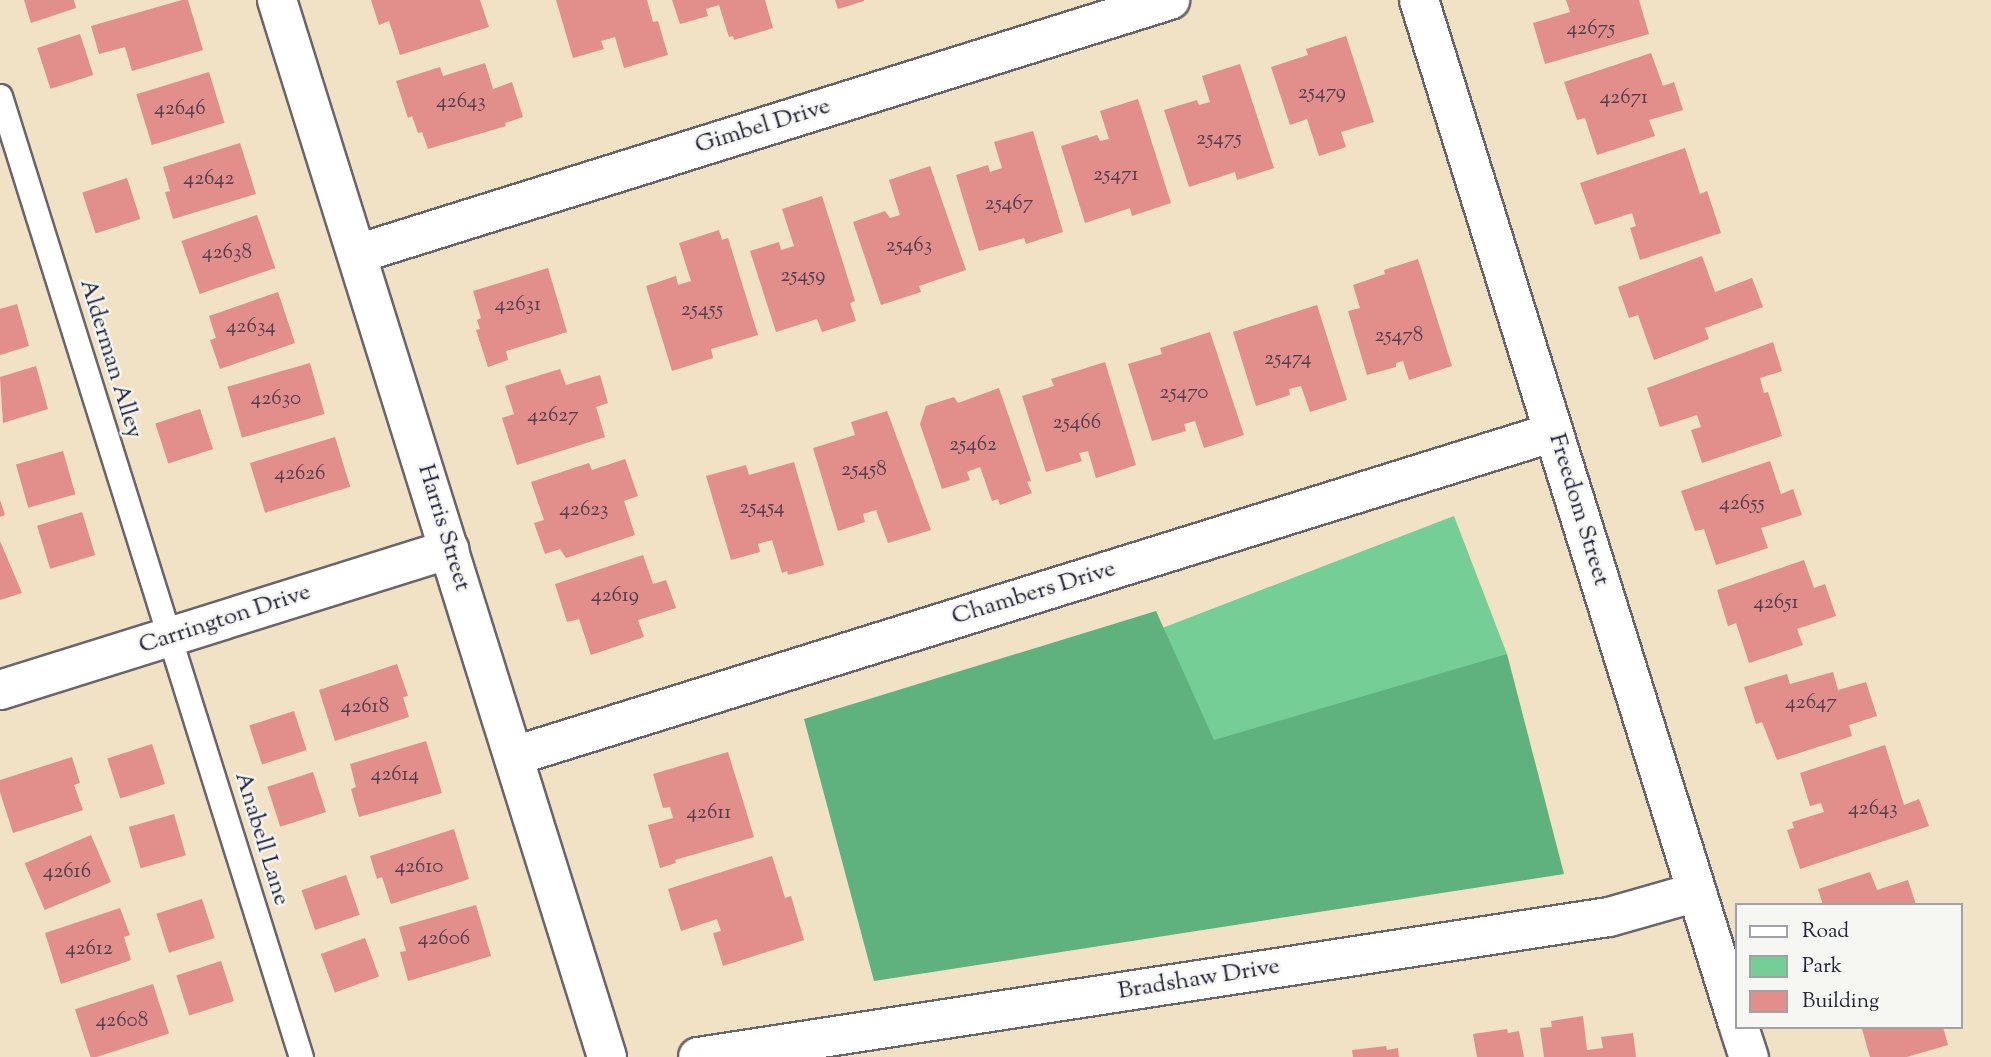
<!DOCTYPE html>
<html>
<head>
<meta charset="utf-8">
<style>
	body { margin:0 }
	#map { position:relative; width:1991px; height:1057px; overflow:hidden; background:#f1e1c5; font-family:"Sorts Mill Goudy",serif }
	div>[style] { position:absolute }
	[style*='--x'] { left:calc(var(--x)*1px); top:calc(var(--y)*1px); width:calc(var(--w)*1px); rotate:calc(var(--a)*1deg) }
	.green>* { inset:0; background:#74ce95; transform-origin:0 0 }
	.forest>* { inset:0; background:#5fb17e }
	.building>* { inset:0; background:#e28f8c; transform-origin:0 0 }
	.roads { filter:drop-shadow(2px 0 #6a656b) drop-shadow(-2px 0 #6a656b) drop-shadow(0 2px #6a656b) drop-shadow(0 -2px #6a656b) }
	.lane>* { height:23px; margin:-11.5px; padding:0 11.5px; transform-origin:11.5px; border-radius:11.5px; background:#fff }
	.street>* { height:38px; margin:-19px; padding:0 19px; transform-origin:19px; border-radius:19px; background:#fff }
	span { translate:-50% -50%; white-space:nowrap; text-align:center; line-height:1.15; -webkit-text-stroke:5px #f6f6f2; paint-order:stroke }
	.number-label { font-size:21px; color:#523d4f }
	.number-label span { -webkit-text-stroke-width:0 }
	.street-label { font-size:24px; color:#22223b }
	.legend { position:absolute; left:1735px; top:903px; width:228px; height:126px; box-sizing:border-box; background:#f6f6f2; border:2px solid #a1a1a9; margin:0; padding:9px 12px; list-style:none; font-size:21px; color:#22223b }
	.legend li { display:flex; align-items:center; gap:14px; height:35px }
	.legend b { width:35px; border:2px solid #a1a1a9 }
</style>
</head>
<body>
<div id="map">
	<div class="green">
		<i style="left:1454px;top:516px;width:148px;height:313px;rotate:69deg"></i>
	</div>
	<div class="forest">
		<i style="clip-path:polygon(1156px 611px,1214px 740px,1507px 654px,1564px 874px,874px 981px,804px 719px)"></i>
	</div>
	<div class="building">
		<i style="clip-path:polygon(24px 0,74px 0,76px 8px,31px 23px)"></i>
		<i style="clip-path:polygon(182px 0,188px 0,203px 50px,132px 71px,125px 47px,99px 54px,91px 26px)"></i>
		<i style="clip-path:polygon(371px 0,480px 0,489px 27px,400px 55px,389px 21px,379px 25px)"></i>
		<i style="clip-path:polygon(556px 0,647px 0,653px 22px,658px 21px,668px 55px,624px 68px,615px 37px,601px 41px,604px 49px,573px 58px)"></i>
		<i style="clip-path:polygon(672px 0,765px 0,773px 28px,734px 40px,733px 36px,729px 37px,719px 5px,706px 9px,708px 16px,680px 24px)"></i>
		<i style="clip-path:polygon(835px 0,864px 0,864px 1px,838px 9px)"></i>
		<i style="clip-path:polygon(1566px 0,1639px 0,1649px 34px,1545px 64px,1533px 23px,1570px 12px)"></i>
		<i style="left:80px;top:34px;width:43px;height:45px;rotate:72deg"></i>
		<i style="clip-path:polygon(1346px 36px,1374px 122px,1341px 132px,1346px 147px,1319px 156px,1307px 119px,1290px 125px,1271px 67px,1308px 55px,1306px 49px)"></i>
		<i style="clip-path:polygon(1651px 53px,1663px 86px,1674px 82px,1683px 110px,1649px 120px,1655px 136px,1597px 155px,1585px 118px,1577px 120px,1564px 82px)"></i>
		<i style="clip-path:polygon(485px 63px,493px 89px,512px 82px,523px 117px,505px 123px,506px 126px,428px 149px,422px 132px,418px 133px,412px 116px,408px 118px,396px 81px,440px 67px,443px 76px)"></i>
		<i style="clip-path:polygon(1240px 64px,1274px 168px,1237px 180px,1235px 172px,1189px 187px,1164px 110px,1197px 100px,1199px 105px,1210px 102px,1202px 76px)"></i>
		<i style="left:209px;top:72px;width:53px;height:76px;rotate:73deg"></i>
		<i style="clip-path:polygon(1138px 99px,1171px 203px,1132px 216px,1130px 208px,1085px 223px,1061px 146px,1097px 135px,1100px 141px,1109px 139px,1100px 111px)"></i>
		<i style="clip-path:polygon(1033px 131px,1063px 232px,1026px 244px,1024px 238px,979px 251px,956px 175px,988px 165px,990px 172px,1002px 168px,994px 142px)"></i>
		<i style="clip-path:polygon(240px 143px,256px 194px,173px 219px,165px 192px,170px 191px,163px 167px)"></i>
		<i style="clip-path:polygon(1685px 148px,1700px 194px,1707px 191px,1721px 233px,1640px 260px,1630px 228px,1636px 226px,1632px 213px,1595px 225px,1580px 183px)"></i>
		<i style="clip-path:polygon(930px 166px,966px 270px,919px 286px,921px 292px,881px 305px,853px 222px,885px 211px,890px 218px,900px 215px,889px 180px)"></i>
		<i style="left:127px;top:178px;width:43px;height:47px;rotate:72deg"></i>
		<i style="clip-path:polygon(822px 196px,855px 301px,850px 303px,856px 321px,822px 332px,817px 319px,776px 332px,750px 251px,779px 242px,781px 250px,794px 246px,782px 209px)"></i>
		<i style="left:257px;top:215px;width:56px;height:80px;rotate:71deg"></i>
		<i style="clip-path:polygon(719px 230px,722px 240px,728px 238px,758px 335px,711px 349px,713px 358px,672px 371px,646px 286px,676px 276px,678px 285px,691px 281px,679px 243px)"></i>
		<i style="clip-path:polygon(1702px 256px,1715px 292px,1752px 278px,1763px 307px,1705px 328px,1709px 339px,1654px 360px,1638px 315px,1629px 318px,1618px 287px)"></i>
		<i style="clip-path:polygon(1418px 259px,1452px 366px,1409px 380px,1403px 361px,1396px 363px,1396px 367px,1367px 375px,1348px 311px,1360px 308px,1353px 285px,1385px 274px,1384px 270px)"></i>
		<i style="clip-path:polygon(548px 268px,567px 332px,506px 351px,508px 360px,488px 367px,476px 330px,480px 329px,477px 320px,481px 318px,473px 291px)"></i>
		<i style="clip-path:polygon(278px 292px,295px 343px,220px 369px,210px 340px,216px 338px,209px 316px)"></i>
		<i style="clip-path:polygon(17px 304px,29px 346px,0 355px,0 309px)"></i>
		<i style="clip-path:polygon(1317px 305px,1347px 400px,1310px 412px,1301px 386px,1289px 389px,1290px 395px,1256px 406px,1233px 332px)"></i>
		<i style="clip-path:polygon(1210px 332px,1244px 435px,1204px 448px,1195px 421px,1184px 424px,1186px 431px,1152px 441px,1128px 364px,1162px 354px,1160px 348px)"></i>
		<i style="clip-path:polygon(1773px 342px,1782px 371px,1760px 378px,1764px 393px,1768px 392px,1782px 436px,1702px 463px,1691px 430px,1701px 427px,1697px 415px,1660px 427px,1647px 388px)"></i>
		<i style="clip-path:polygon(1105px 362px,1136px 465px,1096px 478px,1088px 451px,1079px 453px,1082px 461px,1046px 472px,1022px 396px,1054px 386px,1051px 379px)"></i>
		<i style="left:310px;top:363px;width:53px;height:86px;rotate:74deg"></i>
		<i style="clip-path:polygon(36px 366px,48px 409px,3px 423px,0 377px)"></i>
		<i style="clip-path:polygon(560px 369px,566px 385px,600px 375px,608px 403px,596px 407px,605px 437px,517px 465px,502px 418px,514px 414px,505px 386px)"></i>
		<i style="clip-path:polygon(999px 388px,1031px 481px,1027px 482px,1032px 493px,1000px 505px,998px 499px,992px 501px,980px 467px,967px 472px,970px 480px,942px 489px,920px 424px,926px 406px,954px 397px,958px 403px)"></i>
		<i style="left:200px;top:409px;width:42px;height:47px;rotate:72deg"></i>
		<i style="clip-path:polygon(887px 411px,931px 530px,888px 543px,876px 510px,863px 514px,865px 522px,838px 531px,813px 448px,855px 435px,851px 422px)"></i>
		<i style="left:335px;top:437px;width:52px;height:89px;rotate:73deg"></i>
		<i style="left:63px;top:451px;width:45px;height:49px;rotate:74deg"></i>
		<i style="clip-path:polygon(625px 459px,638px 496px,624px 501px,635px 535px,566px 558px,560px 549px,545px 554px,534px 523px,544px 520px,531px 482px,589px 463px,592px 470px)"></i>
		<i style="clip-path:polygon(1770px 461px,1781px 494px,1793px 489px,1802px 515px,1761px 528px,1768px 548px,1716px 565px,1704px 529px,1695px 531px,1681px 491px)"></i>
		<i style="clip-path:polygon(794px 462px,824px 565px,788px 575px,787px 571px,782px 573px,772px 540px,758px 544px,760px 552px,731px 560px,706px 476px,746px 465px,749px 475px)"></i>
		<i style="clip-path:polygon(0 500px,5px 515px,0 517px)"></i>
		<i style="left:82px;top:512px;width:45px;height:47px;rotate:73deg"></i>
		<i style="clip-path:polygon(0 541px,22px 593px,0 600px)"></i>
		<i style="clip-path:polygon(643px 555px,653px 584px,666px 580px,676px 608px,638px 620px,644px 637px,591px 655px,579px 619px,567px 622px,555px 584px)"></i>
		<i style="clip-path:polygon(1804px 560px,1814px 588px,1825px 584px,1836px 616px,1797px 629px,1803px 645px,1749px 663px,1736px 623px,1728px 626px,1717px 590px)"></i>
		<i style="clip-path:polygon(397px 664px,408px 696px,403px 697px,409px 717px,335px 741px,319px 690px)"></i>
		<i style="clip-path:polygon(1833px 672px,1838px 690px,1866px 682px,1877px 716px,1849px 725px,1852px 736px,1777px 760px,1762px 722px,1756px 724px,1744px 687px,1787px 674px,1790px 684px)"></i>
		<i style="left:294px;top:711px;width:41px;height:47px;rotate:72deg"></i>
		<i style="clip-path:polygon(426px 741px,442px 793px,359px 817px,351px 789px,356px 787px,350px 764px)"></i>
		<i style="left:152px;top:744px;width:42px;height:47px;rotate:72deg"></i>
		<i style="clip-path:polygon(1885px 745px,1904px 805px,1919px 799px,1929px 826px,1800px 869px,1787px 830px,1794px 828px,1792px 822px,1824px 812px,1821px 803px,1810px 806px,1800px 773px)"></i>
		<i style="clip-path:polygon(728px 752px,754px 837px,675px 860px,676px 863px,660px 868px,648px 825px,673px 818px,670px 807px,663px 808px,653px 774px)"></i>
		<i style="clip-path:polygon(72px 757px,80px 783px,74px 785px,83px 810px,13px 833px,0 792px,0 780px)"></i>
		<i style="left:313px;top:772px;width:42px;height:48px;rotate:72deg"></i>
		<i style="left:174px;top:814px;width:43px;height:47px;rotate:74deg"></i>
		<i style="clip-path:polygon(454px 829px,469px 879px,391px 904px,382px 877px,377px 879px,370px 856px)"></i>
		<i style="left:91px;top:835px;width:51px;height:72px;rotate:67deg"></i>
		<i style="clip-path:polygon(772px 856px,785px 898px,791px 896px,804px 940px,723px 966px,713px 933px,721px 931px,717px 919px,681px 931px,668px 889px)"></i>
		<i style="clip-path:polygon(1870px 872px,1877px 890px,1908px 880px,1916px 905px,1823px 905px,1818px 889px)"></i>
		<i style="left:346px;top:875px;width:42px;height:47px;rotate:71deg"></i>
		<i style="left:202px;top:899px;width:41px;height:48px;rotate:72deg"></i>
		<i style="clip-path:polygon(476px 905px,491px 956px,408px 981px,400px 952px,406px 951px,399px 927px)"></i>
		<i style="clip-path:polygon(120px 908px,130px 935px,124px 937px,131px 960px,61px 984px,45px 933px)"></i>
		<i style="left:365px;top:938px;width:41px;height:47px;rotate:70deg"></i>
		<i style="left:221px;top:961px;width:42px;height:47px;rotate:72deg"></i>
		<i style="left:153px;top:984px;width:52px;height:82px;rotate:72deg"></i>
		<i style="clip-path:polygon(1583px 1016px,1587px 1050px,1603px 1048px,1601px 1037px,1633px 1033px,1636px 1057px,1544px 1057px,1540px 1028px,1552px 1027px,1551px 1021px)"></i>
		<i style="clip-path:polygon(1858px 1027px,1943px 1027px,1948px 1045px,1907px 1057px,1870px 1057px,1862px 1029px)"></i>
		<i style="clip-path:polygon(1507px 1029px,1508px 1033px,1519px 1031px,1524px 1057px,1477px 1057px,1473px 1034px)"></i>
		<i style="clip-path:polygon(1386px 1046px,1387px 1050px,1398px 1048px,1399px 1057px,1353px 1057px,1352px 1050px)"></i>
	</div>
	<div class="roads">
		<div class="lane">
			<i style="--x:0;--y:96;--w:1007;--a:72.61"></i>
		</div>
		<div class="street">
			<i style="--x:277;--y:0;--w:1107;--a:72.66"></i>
			<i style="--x:1419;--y:0;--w:1069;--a:72.7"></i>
			<i style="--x:357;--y:254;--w:852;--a:-17.35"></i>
			<i style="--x:0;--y:690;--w:471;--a:-17.4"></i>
			<i style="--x:514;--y:756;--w:1089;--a:-17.3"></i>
			<i style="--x:1739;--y:1027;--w:32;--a:72"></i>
			<i style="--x:698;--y:1057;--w:922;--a:-8.74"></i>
			<i style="--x:1609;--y:917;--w:91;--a:-15.9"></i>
		</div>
	</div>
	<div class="number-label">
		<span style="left:1591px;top:29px">42675</span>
		<span style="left:1322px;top:93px">25479</span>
		<span style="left:1624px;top:98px">42671</span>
		<span style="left:461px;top:102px">42643</span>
		<span style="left:180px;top:109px">42646</span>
		<span style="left:1219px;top:139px">25475</span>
		<span style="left:1116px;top:175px">25471</span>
		<span style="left:209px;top:179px">42642</span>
		<span style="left:1009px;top:204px">25467</span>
		<span style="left:909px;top:246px">25463</span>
		<span style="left:227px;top:253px">42638</span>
		<span style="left:803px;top:276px">25459</span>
		<span style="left:518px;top:305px">42631</span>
		<span style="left:702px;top:310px">25455</span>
		<span style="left:251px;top:327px">42634</span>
		<span style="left:1399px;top:336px">25478</span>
		<span style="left:1288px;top:359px">25474</span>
		<span style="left:1184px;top:393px">25470</span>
		<span style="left:276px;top:399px">42630</span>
		<span style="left:553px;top:416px">42627</span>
		<span style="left:1077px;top:423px">25466</span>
		<span style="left:973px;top:445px">25462</span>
		<span style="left:864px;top:470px">25458</span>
		<span style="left:300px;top:474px">42626</span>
		<span style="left:1742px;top:504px">42655</span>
		<span style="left:762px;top:508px">25454</span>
		<span style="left:584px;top:510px">42623</span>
		<span style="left:615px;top:596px">42619</span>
		<span style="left:1776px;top:603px">42651</span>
		<span style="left:1811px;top:703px">42647</span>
		<span style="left:365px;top:707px">42618</span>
		<span style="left:395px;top:775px">42614</span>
		<span style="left:1873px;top:809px">42643</span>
		<span style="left:709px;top:813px">42611</span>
		<span style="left:419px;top:867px">42610</span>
		<span style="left:67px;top:872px">42616</span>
		<span style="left:444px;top:939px">42606</span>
		<span style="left:89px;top:949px">42612</span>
		<span style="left:122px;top:1021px">42608</span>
	</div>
	<div class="street-label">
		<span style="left:763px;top:127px;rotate:-17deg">Gimbel Drive</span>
		<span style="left:110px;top:359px;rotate:73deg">Alderman Alley</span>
		<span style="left:1578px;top:510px;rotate:73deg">Freedom Street</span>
		<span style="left:443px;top:528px;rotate:73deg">Harris Street</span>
		<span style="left:1034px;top:594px;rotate:-17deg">Chambers Drive</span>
		<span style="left:225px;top:620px;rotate:-18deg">Carrington Drive</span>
		<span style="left:261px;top:839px;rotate:73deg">Anabell Lane</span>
		<span style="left:1199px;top:980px;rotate:-9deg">Bradshaw Drive</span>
	</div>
	<ul class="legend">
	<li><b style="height:9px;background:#fff"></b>Road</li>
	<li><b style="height:19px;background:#74ce95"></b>Park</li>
	<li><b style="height:19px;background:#e28f8c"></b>Building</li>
	</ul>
</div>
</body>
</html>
